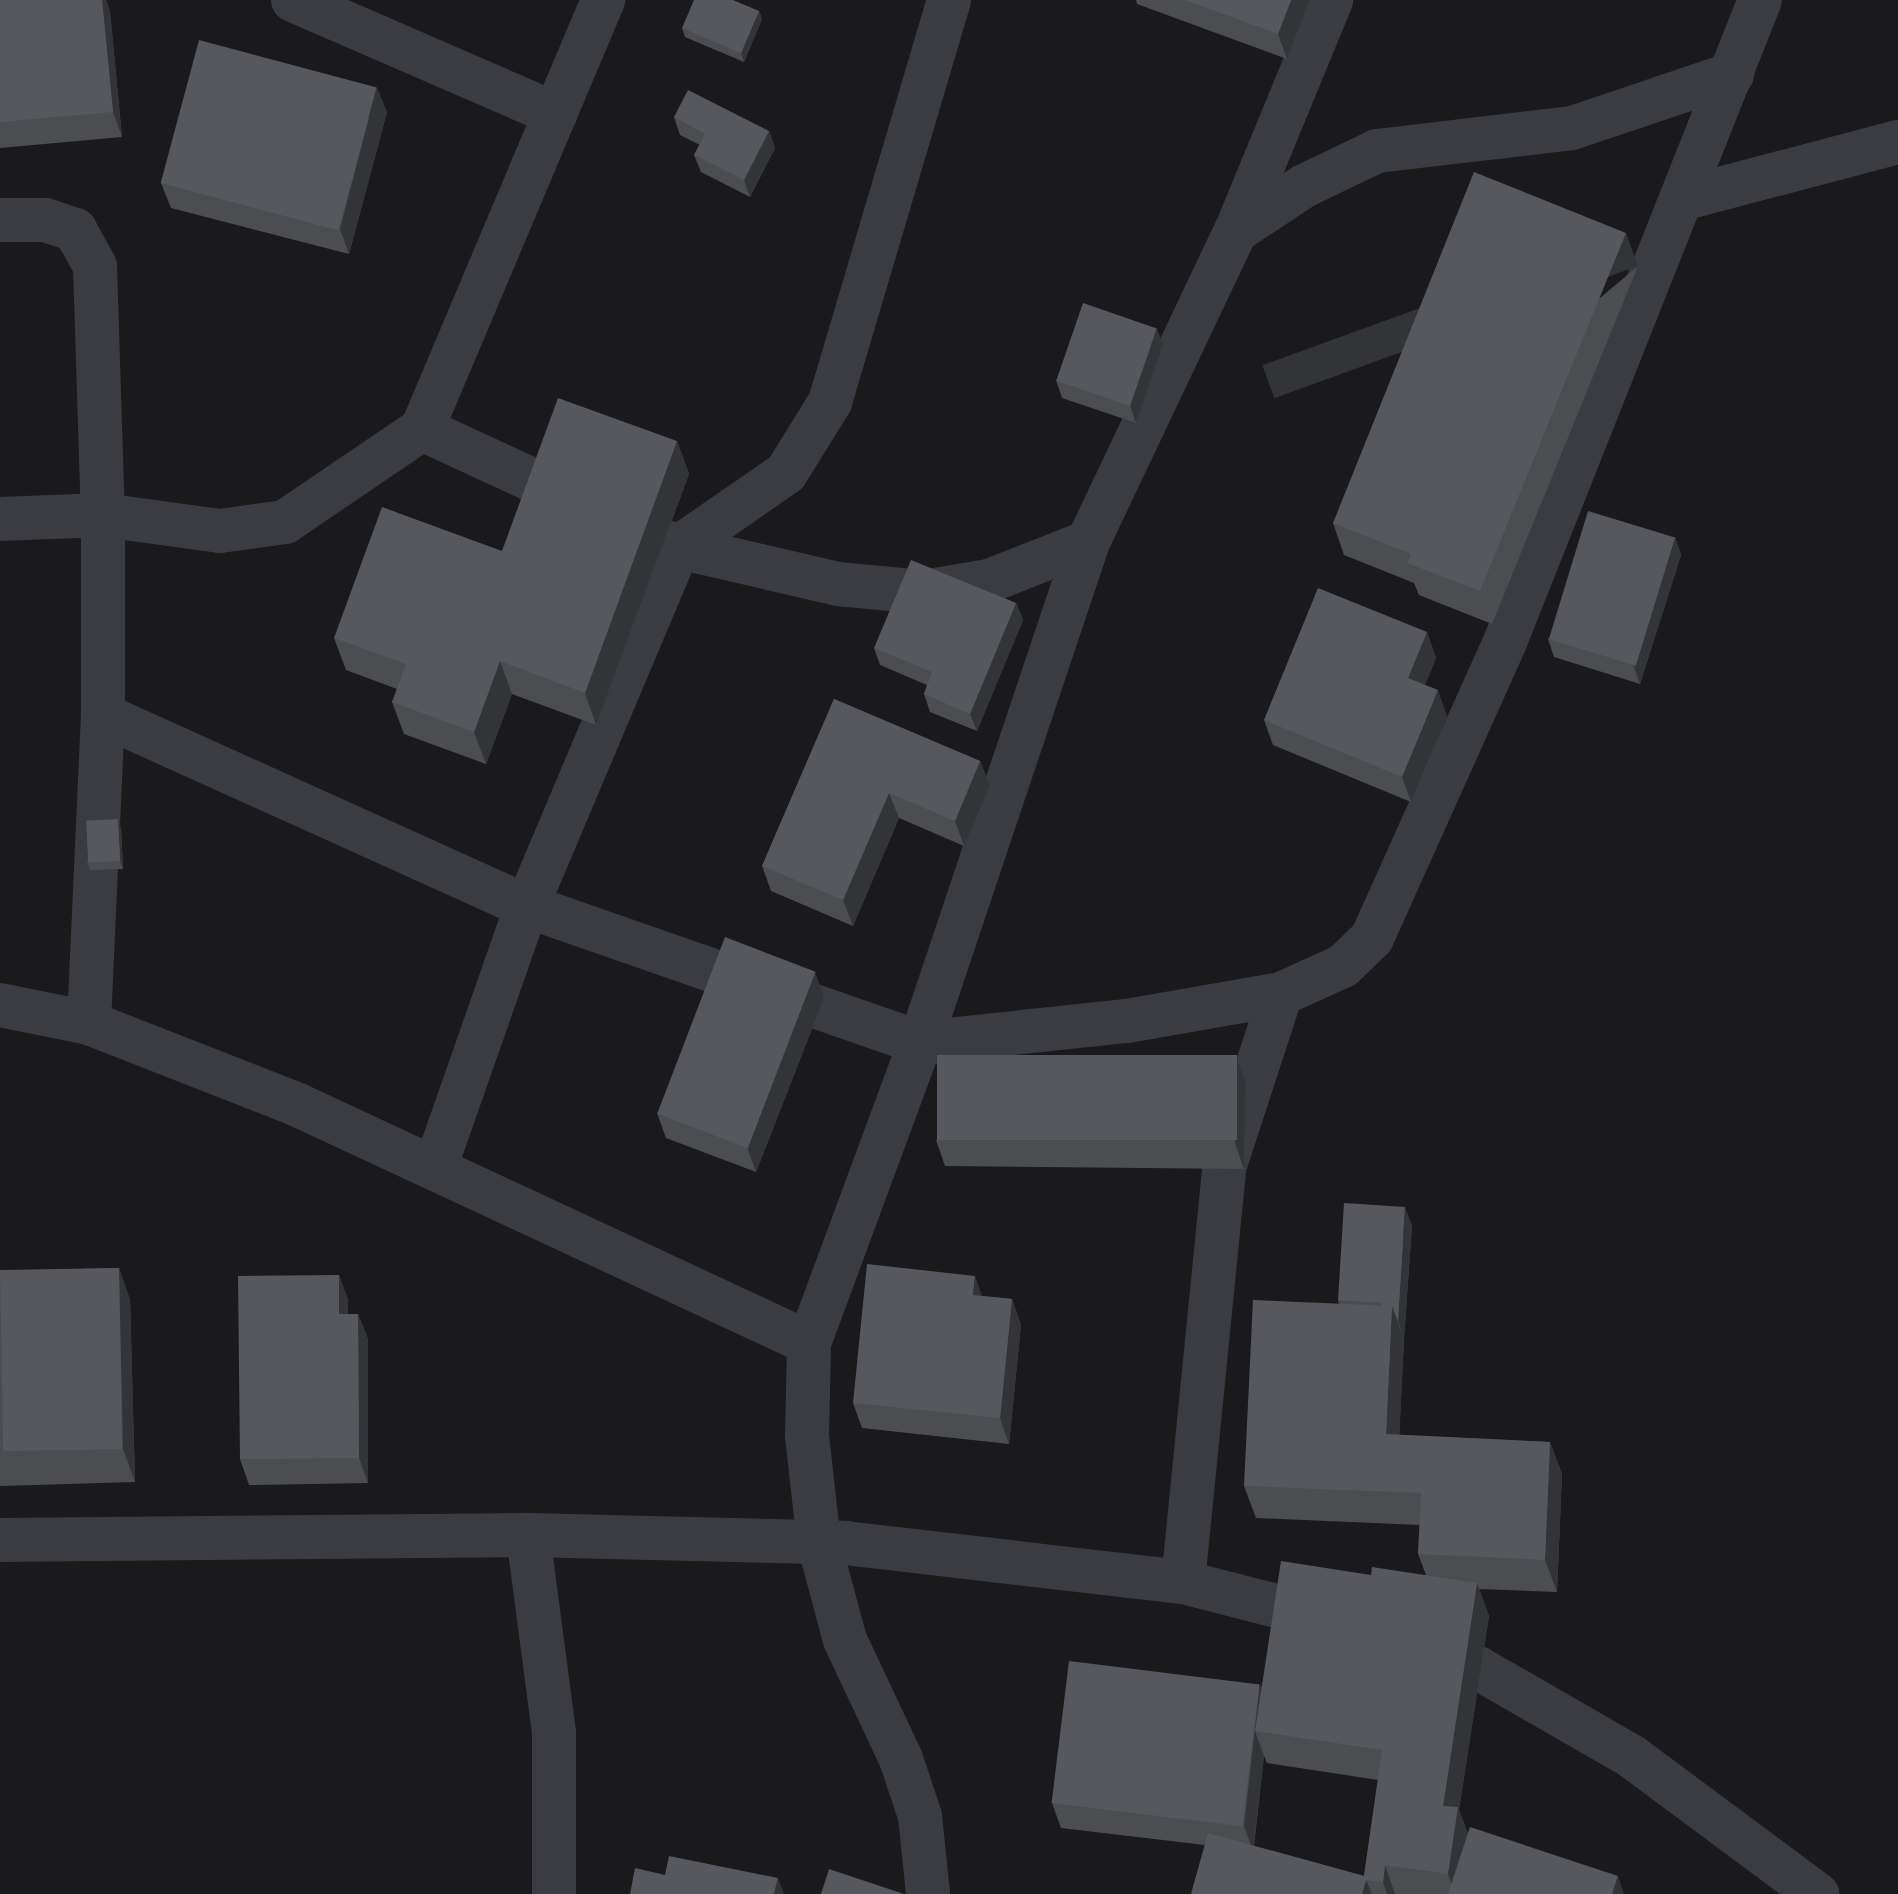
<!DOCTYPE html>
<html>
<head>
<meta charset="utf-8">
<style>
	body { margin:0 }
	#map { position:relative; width:1898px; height:1894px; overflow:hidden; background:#1a1a1c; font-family:Ubuntu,sans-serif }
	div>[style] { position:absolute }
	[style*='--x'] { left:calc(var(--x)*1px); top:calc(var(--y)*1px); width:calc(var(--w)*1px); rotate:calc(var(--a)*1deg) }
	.street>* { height:44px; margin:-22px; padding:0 22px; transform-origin:22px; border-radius:22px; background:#3b3c41 }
	.wall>* { inset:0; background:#4b4d51 }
	.shaded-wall>* { inset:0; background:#333437; transform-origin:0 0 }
	.building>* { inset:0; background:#56585d; transform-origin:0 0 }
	span { translate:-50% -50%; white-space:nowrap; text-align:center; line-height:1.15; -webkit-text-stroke:8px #151517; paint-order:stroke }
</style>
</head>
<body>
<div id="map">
	<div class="street">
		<i style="--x:293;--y:0;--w:286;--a:23.5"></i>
		<i style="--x:1682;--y:199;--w:223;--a:-14.8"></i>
		<i style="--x:0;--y:220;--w:45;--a:0"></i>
		<i style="--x:45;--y:220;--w:32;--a:18"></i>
		<i style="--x:75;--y:230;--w:41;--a:60.9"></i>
		<i style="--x:95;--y:266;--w:249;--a:88.2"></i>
		<i style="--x:103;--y:515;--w:103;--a:177.8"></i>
		<i style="--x:1236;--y:231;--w:250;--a:-67.6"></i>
		<i style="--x:422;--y:429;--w:466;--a:-67.1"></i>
		<i style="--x:666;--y:542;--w:14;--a:21"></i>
		<i style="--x:679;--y:547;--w:130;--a:-34.7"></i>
		<i style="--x:786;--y:473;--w:84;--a:-58.2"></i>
		<i style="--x:830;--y:402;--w:419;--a:-73.5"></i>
		<i style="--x:103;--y:715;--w:465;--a:24.3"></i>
		<i style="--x:527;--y:906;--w:416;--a:19.2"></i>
		<i style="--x:920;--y:1043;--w:528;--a:-71.46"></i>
		<i style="--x:0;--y:1005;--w:91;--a:11.4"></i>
		<i style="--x:89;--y:1023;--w:225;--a:21.4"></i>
		<i style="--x:298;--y:1105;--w:564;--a:24.97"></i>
		<i style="--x:809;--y:1343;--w:93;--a:91.2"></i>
		<i style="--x:807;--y:1436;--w:108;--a:83.6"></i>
		<i style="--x:819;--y:1543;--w:100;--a:75"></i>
		<i style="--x:845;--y:1640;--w:132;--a:64.8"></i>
		<i style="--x:901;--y:1759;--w:60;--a:71.6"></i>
		<i style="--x:920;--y:1816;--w:78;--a:84.1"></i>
		<i style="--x:89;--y:1023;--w:308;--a:-87.4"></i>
		<i style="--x:103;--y:715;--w:200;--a:-90"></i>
		<i style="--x:103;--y:515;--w:118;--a:7.8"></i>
		<i style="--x:220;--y:531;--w:66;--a:-7.9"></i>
		<i style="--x:285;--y:522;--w:166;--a:-34.2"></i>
		<i style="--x:422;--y:429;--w:176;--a:24.8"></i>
		<i style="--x:435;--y:1168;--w:278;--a:-70.7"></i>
		<i style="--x:527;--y:906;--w:390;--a:-67.1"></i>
		<i style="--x:679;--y:547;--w:163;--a:13.1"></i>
		<i style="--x:838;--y:584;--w:85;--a:5.4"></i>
		<i style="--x:923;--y:592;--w:67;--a:-9.5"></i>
		<i style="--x:989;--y:581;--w:106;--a:-21.5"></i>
		<i style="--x:1088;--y:542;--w:344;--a:-64.6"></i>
		<i style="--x:1236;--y:231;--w:82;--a:-33.5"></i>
		<i style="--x:1304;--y:186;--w:81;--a:-25.6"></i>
		<i style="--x:1377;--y:151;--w:196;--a:-6.7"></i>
		<i style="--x:1572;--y:128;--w:169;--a:-18.6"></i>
		<i style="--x:809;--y:1343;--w:320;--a:-69.7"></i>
		<i style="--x:920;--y:1043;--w:208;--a:-6.1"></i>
		<i style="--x:1127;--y:1021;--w:156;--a:-9.9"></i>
		<i style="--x:1281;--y:994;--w:68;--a:-24.3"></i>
		<i style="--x:1343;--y:966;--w:40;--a:-44"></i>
		<i style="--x:1372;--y:938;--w:325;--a:-65.8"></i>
		<i style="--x:1505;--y:642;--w:691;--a:-68.34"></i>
		<i style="--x:528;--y:1535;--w:200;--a:82.5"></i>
		<i style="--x:554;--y:1733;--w:161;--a:90"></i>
		<i style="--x:0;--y:1540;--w:528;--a:-0.54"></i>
		<i style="--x:528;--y:1535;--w:317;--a:1.4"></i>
		<i style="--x:845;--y:1543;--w:340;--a:6.6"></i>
		<i style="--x:1183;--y:1582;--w:153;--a:14.4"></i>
		<i style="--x:1183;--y:1582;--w:416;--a:-84.3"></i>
		<i style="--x:1224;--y:1168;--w:183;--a:-71.9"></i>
		<i style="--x:1423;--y:1650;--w:58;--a:18.1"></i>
		<i style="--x:1478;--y:1668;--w:177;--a:29.9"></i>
		<i style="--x:1631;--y:1756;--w:232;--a:36.6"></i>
	</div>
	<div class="wall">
		<i style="clip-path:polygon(0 0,106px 0,110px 12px,122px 137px,0 148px)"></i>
		<i style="clip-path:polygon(1136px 0,1310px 0,1287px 59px,1137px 4px)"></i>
		<i style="clip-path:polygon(759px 11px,762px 19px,744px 62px,685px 37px,682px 28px)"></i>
		<i style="clip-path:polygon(387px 112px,349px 254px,171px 208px,161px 183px)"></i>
		<i style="clip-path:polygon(674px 117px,769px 131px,775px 148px,750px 197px,701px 172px,694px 155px,700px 145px,680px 135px)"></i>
		<i style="clip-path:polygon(1638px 266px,1492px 624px,1419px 595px,1414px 583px,1344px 555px,1333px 523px)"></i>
		<i style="clip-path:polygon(1163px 345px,1136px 423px,1062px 398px,1056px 380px)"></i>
		<i style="clip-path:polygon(677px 441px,689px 474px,596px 725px,512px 694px,486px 764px,404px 734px,392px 702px,397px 689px,346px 670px,334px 638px,502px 551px)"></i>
		<i style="clip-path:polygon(1675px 537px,1681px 555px,1640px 684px,1554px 657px,1548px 639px)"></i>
		<i style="clip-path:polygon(1016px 603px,1023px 620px,977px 731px,930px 712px,924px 694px,927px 685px,880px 665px,874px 648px)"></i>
		<i style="clip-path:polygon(1427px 632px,1436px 658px,1425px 685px,1447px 716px,1411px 802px,1273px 745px,1264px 720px)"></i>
		<i style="clip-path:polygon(834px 699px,980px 761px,990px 786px,964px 846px,899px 818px,853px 926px,771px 891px,762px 866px)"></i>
		<i style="clip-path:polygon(121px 828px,123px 869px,90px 870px,87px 862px)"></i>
		<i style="clip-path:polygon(824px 998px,756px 1172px,666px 1138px,657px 1113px)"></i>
		<i style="clip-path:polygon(1237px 1057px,1246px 1083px,1244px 1169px,945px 1166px,936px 1140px)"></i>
		<i style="clip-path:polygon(evenodd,1412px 1225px,1404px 1339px,1399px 1435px,1550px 1442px,1562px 1474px,1557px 1592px,1479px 1589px,1489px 1616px,1459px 1810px,1468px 1834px,1624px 1894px,1362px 1894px,1205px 1845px,1061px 1828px,1052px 1803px,1262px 1687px,1371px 1575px,1426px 1575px,1418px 1554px,1420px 1525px,1256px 1518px,1244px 1486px,1339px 1304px,1338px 1300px,1412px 1225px,1264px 1756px,1267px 1763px,1378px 1780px,1364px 1876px,1254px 1846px,1264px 1756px)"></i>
		<i style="clip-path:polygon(119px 1268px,130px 1300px,135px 1482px,0 1486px,0 1271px)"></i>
		<i style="clip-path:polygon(339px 1275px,348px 1300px,348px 1314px,358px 1314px,368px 1339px,368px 1483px,249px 1485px,240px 1459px)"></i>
		<i style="clip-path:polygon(983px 1296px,1012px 1299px,1021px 1325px,1009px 1444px,862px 1428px,853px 1403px)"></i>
	</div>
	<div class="shaded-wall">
		<i style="clip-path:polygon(102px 0,106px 0,110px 12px,122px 137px,113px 112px)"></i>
		<i style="clip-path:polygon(1291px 0,1310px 0,1287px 59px,1278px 34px)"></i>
		<i style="clip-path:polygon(759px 11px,762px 19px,744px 62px,741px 53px)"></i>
		<i style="clip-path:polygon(377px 87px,387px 112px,349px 254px,340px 229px)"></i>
		<i style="clip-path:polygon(769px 131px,775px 148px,750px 197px,744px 180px)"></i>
		<i style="left:1626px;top:233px;width:35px;height:387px;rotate:70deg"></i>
		<i style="clip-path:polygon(1157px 328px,1163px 345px,1136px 423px,1130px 405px)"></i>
		<i style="clip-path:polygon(677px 441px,689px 474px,596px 725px,585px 693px)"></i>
		<i style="clip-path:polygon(1675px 537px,1681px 555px,1640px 684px,1634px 667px)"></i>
		<i style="clip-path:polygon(1016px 603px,1023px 620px,977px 731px,970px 714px)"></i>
		<i style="clip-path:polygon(1427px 632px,1436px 658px,1417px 704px,1408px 678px)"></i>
		<i style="clip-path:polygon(500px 661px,512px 694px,486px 764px,474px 732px)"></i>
		<i style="clip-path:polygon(1438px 690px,1447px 716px,1411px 802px,1402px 777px)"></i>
		<i style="clip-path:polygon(980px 761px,990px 786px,964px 846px,955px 821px)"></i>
		<i style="clip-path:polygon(889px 793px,899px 818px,853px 926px,843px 900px)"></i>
		<i style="clip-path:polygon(118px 819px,121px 828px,123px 869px,120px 861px)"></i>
		<i style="clip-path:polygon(815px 972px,824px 998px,756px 1172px,747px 1147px)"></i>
		<i style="clip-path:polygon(1237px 1057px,1246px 1083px,1244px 1169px,1235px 1143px)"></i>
		<i style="clip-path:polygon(1405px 1207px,1412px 1225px,1404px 1339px,1398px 1321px)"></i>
		<i style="clip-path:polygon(119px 1268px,130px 1300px,135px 1482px,123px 1449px)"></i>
		<i style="clip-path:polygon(339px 1275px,348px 1300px,348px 1340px,339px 1314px)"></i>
		<i style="clip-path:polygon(975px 1276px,984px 1301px,973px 1295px)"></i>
		<i style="clip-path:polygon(1012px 1299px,1021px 1325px,1009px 1444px,1000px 1418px)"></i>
		<i style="clip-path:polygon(1392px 1306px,1404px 1339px,1398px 1467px,1386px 1434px)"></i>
		<i style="clip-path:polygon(358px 1314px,368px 1339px,368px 1483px,359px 1458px)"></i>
		<i style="clip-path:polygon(1550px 1442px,1562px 1474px,1557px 1592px,1545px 1560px)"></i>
		<i style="clip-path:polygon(1477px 1583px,1489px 1616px,1459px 1810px,1470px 1839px,1455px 1894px,1448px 1874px,1443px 1806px)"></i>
		<i style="clip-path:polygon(1260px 1683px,1270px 1709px,1255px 1731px,1264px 1756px,1253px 1851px,1244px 1826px)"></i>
		<i style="clip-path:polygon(1385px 1865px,1395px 1894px,1387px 1894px,1383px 1882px)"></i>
		<i style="clip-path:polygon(1618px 1876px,1624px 1894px,1612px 1894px)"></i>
		<i style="clip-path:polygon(778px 1878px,784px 1894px,774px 1894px)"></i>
		<i style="clip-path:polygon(1366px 1880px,1372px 1894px,1362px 1894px)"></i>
	</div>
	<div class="building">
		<i style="clip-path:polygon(0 0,102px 0,113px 112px,0 122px)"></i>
		<i style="clip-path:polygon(694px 0,733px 0,759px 11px,741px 53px,682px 28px)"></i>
		<i style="clip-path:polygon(1185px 0,1291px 0,1278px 34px)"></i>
		<i style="left:199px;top:40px;width:184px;height:148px;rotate:15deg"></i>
		<i style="clip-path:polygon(688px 90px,769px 131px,744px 180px,694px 155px,705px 134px,674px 117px)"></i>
		<i style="clip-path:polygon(1474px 172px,1626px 233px,1480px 591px,1407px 563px,1411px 554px,1333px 523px)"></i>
		<i style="left:1083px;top:303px;width:78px;height:82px;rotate:19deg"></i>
		<i style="clip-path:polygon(558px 398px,677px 441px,585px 693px,500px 661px,474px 732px,392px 702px,406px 664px,334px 638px,382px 507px,502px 551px)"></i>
		<i style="left:1588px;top:511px;width:91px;height:134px;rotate:17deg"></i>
		<i style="clip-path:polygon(911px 560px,1016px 603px,970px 714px,924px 694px,932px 672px,874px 648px)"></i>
		<i style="clip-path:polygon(1318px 588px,1427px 632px,1408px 678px,1438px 690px,1402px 777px,1264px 720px)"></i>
		<i style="clip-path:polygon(834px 699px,980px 761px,955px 821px,889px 793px,843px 900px,762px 866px)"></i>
		<i style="left:118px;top:819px;width:42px;height:32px;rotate:87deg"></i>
		<i style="left:725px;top:937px;width:97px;height:189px;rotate:21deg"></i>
		<i style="left:937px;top:1055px;width:300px;height:85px"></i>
		<i style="clip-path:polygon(1344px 1203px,1405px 1207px,1398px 1321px,1392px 1306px,1382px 1306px,1382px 1303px,1338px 1300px)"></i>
		<i style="clip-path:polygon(867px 1264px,975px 1276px,973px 1295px,1012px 1299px,1000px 1418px,853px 1403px)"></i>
		<i style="left:119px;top:1268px;width:181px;height:119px;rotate:89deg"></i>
		<i style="clip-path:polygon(339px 1275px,339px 1314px,358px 1314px,359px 1458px,240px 1459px,238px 1276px)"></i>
		<i style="clip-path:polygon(1253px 1300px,1392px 1306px,1386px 1434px,1550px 1442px,1545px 1560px,1418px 1554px,1421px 1493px,1244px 1486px)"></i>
		<i style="clip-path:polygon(1281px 1561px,1371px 1575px,1372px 1567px,1477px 1583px,1443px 1806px,1458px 1807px,1448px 1874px,1385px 1865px,1383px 1882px,1366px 1880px,1362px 1894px,1191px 1894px,1208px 1833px,1364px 1876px,1382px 1750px,1255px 1731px)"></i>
		<i style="left:1069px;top:1661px;width:192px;height:143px;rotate:7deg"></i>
		<i style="clip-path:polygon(1470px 1827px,1618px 1876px,1612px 1894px,1448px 1894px)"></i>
		<i style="clip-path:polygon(669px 1856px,778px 1878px,774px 1894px,630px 1894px,635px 1868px,665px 1875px)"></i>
		<i style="clip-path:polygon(829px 1869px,904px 1894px,821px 1894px)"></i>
	</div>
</div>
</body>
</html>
